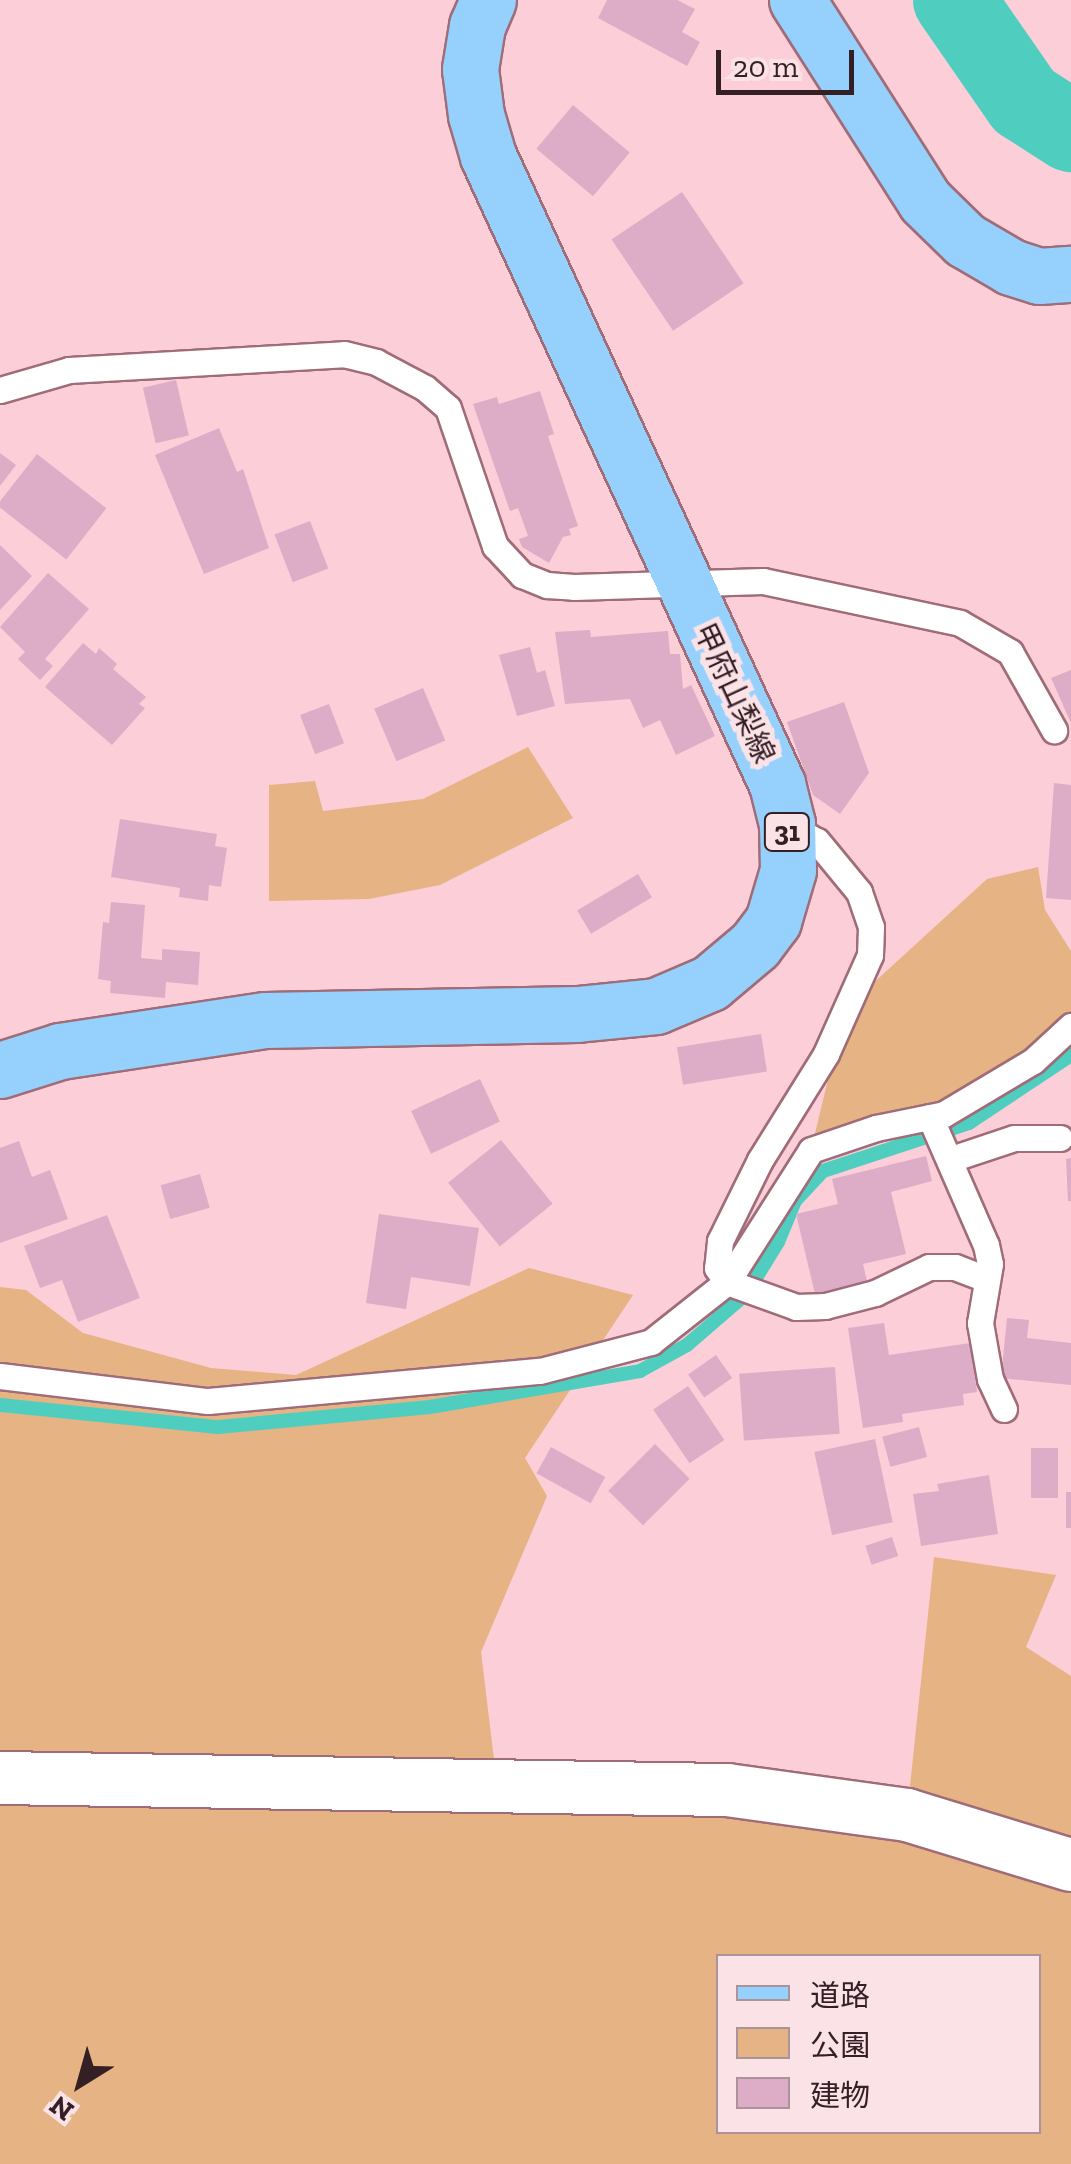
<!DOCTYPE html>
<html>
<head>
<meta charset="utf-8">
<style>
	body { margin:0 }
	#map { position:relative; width:1071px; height:2164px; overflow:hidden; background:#fcced8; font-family:"Zilla Slab","Noto Sans JP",serif }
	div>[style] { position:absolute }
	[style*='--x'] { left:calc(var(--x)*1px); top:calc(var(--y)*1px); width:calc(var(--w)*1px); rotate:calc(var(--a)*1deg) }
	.green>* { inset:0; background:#e5b384 }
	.stream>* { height:14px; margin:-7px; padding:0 7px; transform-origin:7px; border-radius:7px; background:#4fcebf }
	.river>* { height:82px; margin:-41px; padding:0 41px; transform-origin:41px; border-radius:41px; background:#4fcebf }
	.building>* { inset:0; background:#ddacc7; transform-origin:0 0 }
	.roads { filter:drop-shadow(2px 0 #9f6c78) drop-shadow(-2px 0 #9f6c78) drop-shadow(0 2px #9f6c78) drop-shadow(0 -2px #9f6c78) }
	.service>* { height:25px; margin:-12.5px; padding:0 12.5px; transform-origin:12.5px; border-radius:12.5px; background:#fff }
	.minor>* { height:52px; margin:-26px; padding:0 26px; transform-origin:26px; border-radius:26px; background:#fff }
	.primary>* { height:55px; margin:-27.5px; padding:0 27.5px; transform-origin:27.5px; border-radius:27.5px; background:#96d1fe }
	span { translate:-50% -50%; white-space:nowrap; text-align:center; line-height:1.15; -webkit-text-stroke:10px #fae2e7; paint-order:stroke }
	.shield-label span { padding:2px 8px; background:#fae2e7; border:2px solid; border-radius:8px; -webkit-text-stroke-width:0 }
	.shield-label { font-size:28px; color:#341f24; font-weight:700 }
	.street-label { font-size:30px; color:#341f24 }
	.legend { position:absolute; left:716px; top:1954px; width:325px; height:180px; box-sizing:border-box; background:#fae2e7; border:2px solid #ab9499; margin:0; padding:12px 18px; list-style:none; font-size:30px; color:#341f24 }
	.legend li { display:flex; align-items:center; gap:20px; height:50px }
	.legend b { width:50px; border:2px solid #ab9499 }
	.north { position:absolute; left:30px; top:2034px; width:100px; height:100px; -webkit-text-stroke:8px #fae2e7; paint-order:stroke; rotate:217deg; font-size:28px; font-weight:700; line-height:40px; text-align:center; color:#341f24 }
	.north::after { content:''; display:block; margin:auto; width:35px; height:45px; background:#341f24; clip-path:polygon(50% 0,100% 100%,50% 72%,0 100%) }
	.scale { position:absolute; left:716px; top:50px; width:138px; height:45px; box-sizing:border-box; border:5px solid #341f24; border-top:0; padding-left:12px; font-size:30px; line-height:35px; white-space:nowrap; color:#341f24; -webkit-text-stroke:8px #fae2e7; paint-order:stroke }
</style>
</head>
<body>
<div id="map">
	<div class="green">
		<i style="clip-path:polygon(528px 747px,573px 818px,440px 885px,369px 899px,269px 901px,269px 785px,315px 781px,323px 811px,423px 799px)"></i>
		<i style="clip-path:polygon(1038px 867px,1045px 910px,1071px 951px,1071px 1026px,944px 1114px,811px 1150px,845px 1009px,987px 879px)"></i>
		<i style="clip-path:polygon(evenodd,529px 1268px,633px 1295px,525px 1458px,547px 1496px,481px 1652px,497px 1784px,907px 1815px,934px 1557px,1056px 1575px,1026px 1647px,1071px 1676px,1071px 2164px,0 2164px,0 1287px,26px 1290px,83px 1333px,211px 1368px,296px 1375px,529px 1268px,718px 1956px,1038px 1956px,1038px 2132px,718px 2132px,718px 1956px)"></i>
	</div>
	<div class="stream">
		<i style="--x:0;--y:1405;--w:219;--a:5.8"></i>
		<i style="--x:218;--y:1427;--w:213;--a:-5.4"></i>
		<i style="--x:430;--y:1407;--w:213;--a:-9.7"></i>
		<i style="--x:640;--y:1371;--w:54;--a:-29"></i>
		<i style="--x:687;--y:1345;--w:78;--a:-40.8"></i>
		<i style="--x:746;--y:1294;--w:61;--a:-58.4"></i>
		<i style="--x:778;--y:1242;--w:44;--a:-67.5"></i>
		<i style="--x:795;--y:1201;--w:41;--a:-47"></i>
		<i style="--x:823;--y:1171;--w:154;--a:-18.2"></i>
		<i style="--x:969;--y:1123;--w:123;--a:-33.7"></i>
	</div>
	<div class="river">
		<i style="--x:954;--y:0;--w:123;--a:55.3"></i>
		<i style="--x:1024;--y:101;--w:56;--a:32.6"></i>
	</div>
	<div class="building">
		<i style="clip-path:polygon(607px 0,677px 0,695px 9px,682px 32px,700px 42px,687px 66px,598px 18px)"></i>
		<i style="left:573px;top:105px;width:74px;height:57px;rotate:40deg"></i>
		<i style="left:682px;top:192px;width:110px;height:85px;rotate:56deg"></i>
		<i style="left:176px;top:380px;width:57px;height:34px;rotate:77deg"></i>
		<i style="clip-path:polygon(540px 391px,554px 434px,548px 436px,578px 526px,569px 529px,571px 535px,563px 537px,549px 563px,522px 547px,519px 539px,528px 536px,518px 508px,510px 511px,473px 404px,497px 397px,499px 404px)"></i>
		<i style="clip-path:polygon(219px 428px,237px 472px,243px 469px,269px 548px,204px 574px,155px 455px)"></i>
		<i style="clip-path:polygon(0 453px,16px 465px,0 486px)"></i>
		<i style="left:37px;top:454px;width:88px;height:65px;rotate:38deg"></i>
		<i style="left:310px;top:521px;width:51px;height:38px;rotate:69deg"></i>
		<i style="clip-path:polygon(0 545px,32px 576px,0 610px)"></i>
		<i style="clip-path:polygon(48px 573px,89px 609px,45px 659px,53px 666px,40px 680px,18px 659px,25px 652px,0 627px)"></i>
		<i style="clip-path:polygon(590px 630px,591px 637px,668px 631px,670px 654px,680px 654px,683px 689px,691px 685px,715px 736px,676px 755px,660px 720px,643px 728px,630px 699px,565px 704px,555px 632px)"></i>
		<i style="clip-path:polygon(83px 643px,96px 654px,99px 648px,117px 664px,113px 669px,146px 697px,139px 704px,145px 708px,112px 745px,45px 687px)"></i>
		<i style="clip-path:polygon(530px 647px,537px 673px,545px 670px,555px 706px,517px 716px,499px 655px)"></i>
		<i style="clip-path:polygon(1071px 670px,1071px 723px,1051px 678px)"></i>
		<i style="left:423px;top:688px;width:57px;height:53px;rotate:67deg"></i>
		<i style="clip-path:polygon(844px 702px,869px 773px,840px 814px,813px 795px,787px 722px)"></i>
		<i style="left:329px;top:704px;width:42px;height:31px;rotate:69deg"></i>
		<i style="clip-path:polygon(1054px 783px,1071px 785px,1071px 900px,1046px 898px)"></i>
		<i style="clip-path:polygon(120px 819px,217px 834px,215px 846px,227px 848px,221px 887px,209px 885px,208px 901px,179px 897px,180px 888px,111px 877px)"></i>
		<i style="left:638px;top:874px;width:27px;height:71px;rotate:59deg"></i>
		<i style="clip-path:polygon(111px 902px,145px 905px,141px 958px,162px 960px,162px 949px,200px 952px,198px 985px,166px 982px,165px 998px,110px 993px,111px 981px,98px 979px,103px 922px,109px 923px)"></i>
		<i style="left:761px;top:1034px;width:38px;height:85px;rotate:81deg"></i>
		<i style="left:480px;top:1079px;width:47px;height:76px;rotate:65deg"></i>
		<i style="left:501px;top:1140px;width:82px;height:68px;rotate:51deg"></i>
		<i style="clip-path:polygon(19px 1141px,32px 1177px,50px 1170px,68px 1219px,0 1243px,0 1148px)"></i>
		<i style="clip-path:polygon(926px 1156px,932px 1181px,891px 1192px,906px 1254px,863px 1264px,867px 1281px,815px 1294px,796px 1214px,838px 1204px,832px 1179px)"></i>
		<i style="clip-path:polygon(1071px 1158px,1071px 1201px,1068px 1201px,1066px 1159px)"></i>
		<i style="left:200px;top:1174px;width:35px;height:41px;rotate:74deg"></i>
		<i style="clip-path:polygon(379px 1214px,479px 1228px,470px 1286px,411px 1277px,406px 1309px,366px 1303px)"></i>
		<i style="clip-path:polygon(107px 1215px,140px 1298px,78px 1322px,62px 1280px,40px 1288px,24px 1246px)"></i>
		<i style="clip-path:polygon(1007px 1318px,1029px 1320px,1027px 1338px,1071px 1343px,1071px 1385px,1001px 1378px)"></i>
		<i style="clip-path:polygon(884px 1323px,889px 1355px,970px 1343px,977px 1392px,963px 1394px,964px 1405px,902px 1414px,903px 1422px,863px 1428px,848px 1328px)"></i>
		<i style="left:716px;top:1355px;width:28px;height:34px;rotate:55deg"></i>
		<i style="left:835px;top:1367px;width:67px;height:96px;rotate:86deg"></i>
		<i style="left:688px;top:1386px;width:65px;height:42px;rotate:56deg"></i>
		<i style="left:919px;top:1427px;width:31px;height:38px;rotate:75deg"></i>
		<i style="left:875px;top:1439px;width:85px;height:62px;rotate:78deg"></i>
		<i style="left:655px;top:1444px;width:49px;height:66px;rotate:45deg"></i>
		<i style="left:551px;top:1447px;width:62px;height:30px;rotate:29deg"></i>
		<i style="left:1031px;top:1448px;width:27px;height:50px"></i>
		<i style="clip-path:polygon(989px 1475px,998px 1534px,921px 1546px,913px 1494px,939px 1491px,937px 1484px)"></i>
		<i style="left:1066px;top:1492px;width:5px;height:36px"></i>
		<i style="left:892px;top:1537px;width:20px;height:28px;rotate:72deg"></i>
	</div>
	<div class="roads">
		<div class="service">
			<i style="--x:0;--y:390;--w:72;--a:-16.2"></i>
			<i style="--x:69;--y:370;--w:275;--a:-3.3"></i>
			<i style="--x:344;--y:354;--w:33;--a:14"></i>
			<i style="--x:376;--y:362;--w:55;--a:28"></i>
			<i style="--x:425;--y:388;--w:30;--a:41"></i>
			<i style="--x:448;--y:408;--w:146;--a:71.2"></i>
			<i style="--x:495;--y:546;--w:40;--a:47"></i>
			<i style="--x:522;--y:575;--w:27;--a:22"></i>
			<i style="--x:547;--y:585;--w:27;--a:4"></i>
			<i style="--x:574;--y:587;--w:189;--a:-1.8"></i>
			<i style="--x:763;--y:581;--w:201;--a:12"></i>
			<i style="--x:960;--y:623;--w:58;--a:30.1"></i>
			<i style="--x:1010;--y:652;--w:90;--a:60.6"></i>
			<i style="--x:787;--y:824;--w:34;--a:30"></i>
			<i style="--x:817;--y:841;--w:66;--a:50.5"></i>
			<i style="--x:859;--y:892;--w:37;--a:71"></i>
			<i style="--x:871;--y:927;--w:28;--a:92"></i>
			<i style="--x:870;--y:955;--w:108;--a:114"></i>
			<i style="--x:826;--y:1054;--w:125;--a:121.9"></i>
			<i style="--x:760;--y:1160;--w:90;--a:116.3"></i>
			<i style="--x:720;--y:1241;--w:27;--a:96"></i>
			<i style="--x:717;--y:1268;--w:17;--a:54"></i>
			<i style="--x:727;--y:1282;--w:73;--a:19.9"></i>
			<i style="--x:796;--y:1307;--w:29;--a:-2"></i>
			<i style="--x:825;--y:1306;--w:52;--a:-14.6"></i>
			<i style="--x:875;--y:1293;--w:60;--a:-25.7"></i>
			<i style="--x:929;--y:1267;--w:26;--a:0"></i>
			<i style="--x:955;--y:1267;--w:33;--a:21"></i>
			<i style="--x:930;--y:1117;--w:140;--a:66.4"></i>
			<i style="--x:986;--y:1245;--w:19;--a:78"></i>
			<i style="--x:990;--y:1264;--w:60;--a:99.6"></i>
			<i style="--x:980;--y:1323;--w:57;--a:79.9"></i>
			<i style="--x:990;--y:1379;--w:33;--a:65"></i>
			<i style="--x:951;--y:1159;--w:66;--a:-18.4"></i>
			<i style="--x:1014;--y:1138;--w:46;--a:0"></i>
			<i style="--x:0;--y:1376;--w:209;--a:6.9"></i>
			<i style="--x:208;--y:1401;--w:333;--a:-5.2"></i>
			<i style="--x:540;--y:1371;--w:115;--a:-14.6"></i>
			<i style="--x:651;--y:1342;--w:97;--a:-38.3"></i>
			<i style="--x:727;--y:1282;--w:156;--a:-57.5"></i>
			<i style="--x:811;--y:1150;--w:69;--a:-18.7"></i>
			<i style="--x:876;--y:1128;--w:69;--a:-11.6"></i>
			<i style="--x:944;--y:1114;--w:104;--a:-30.8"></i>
			<i style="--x:1033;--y:1061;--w:52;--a:-42.6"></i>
		</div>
		<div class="minor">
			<i style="--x:0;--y:1778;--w:727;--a:0.95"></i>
			<i style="--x:727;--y:1790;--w:182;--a:7.9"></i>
			<i style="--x:907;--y:1815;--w:171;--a:17"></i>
		</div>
		<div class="primary">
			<i style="--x:797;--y:0;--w:238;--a:57.5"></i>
			<i style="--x:925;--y:201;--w:56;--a:44.3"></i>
			<i style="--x:965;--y:240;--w:53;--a:30.4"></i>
			<i style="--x:1011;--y:267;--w:29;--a:18"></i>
			<i style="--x:1039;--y:276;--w:32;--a:-4"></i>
			<i style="--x:0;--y:1070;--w:63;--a:-17.6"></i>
			<i style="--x:60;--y:1051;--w:207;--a:-8.6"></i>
			<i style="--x:265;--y:1020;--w:312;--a:-1.1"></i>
			<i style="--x:577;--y:1014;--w:79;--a:-5.8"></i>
			<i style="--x:656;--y:1006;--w:59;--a:-23.1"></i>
			<i style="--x:710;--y:983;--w:59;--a:-40.2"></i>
			<i style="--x:755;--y:945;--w:30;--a:-53"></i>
			<i style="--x:773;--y:921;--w:53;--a:-73.6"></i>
			<i style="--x:788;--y:870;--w:46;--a:-91.2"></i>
			<i style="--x:787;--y:824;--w:41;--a:-104"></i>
			<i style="--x:777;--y:784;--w:691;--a:-114.71"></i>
			<i style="--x:488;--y:156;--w:43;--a:-106.3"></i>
			<i style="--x:476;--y:115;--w:46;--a:-97.4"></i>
			<i style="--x:470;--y:69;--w:44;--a:-80.8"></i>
			<i style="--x:477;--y:26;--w:28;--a:-67"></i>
		</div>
	</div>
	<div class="shield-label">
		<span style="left:787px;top:832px">31</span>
	</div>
	<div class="street-label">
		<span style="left:734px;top:693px;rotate:65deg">甲府山梨線</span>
	</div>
	<ul class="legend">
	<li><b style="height:12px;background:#96d1fe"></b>道路</li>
	<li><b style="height:28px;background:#e5b384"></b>公園</li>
	<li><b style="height:28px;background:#ddacc7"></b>建物</li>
	</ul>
	<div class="north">N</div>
	<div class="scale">20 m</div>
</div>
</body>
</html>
